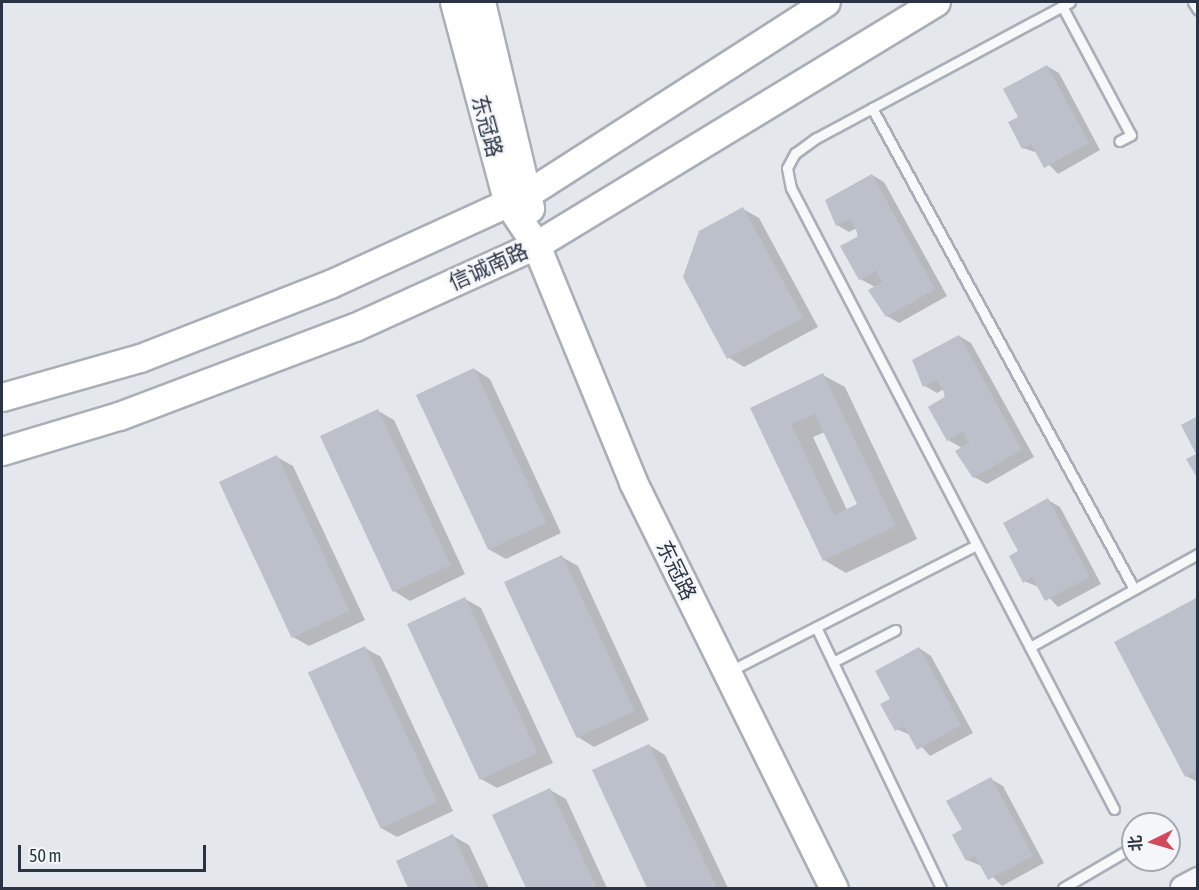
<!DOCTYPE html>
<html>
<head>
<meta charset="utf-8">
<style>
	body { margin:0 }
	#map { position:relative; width:1199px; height:890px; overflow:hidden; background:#e4e7ec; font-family:"Asap Condensed","Noto Sans SC",sans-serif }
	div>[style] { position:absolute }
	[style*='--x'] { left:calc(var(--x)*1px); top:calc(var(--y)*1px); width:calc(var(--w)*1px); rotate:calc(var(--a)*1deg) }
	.shadow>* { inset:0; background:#0003 }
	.building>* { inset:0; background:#bbc0ca; transform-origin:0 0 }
	.roads { filter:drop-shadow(2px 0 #a9aeb7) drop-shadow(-2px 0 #a9aeb7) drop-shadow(0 2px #a9aeb7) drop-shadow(0 -2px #a9aeb7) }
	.service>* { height:9px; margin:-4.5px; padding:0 4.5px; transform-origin:4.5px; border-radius:4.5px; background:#f7f8fa }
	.tertiary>* { height:24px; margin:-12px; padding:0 12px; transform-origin:12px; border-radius:12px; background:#f7f8fa }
	.secondary>* { height:27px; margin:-13.5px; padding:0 13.5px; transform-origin:13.5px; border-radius:13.5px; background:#fff }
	span { translate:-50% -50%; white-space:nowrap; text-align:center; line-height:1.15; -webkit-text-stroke:5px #f4f6f9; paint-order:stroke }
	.street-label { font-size:21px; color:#2b3445 }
	.frame { position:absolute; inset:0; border:3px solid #2b3445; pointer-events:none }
	.north { position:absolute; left:1121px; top:812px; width:60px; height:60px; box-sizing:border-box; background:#f4f6f9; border:2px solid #a4a8b1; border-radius:50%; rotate:265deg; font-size:16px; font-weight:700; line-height:24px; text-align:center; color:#2b3445 }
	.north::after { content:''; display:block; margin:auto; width:21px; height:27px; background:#d1495b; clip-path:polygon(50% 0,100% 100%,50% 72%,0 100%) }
	.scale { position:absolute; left:18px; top:845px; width:188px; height:27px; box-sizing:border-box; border:3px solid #2b3445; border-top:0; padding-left:8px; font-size:18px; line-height:21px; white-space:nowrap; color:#2b3445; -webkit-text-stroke:4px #f4f6f9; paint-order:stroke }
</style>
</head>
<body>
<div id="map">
	<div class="shadow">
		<i style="clip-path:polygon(1047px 66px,1059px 73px,1100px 150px,1058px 174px,1038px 153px,1023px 148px,1020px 118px)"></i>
		<i style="clip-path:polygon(872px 175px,884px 182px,947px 296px,899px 323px,887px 316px,875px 287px,860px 279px,857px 228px,849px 232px,837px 225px)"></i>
		<i style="clip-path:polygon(743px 209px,759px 218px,818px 327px,744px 367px,728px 357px)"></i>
		<i style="clip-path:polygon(959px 336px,971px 343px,1034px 457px,987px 484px,974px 477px,962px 448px,948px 440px,944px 389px,937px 393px,925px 386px,914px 361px)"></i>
		<i style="clip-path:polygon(474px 369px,490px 379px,561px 533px,506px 559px,490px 550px)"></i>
		<i style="clip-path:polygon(evenodd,823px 375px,845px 387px,917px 539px,846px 573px,824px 560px,752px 409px,823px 375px,825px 432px,859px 505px,847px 510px,813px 437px,825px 432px)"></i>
		<i style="clip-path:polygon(378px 411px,394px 420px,465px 574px,410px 601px,394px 591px)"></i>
		<i style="clip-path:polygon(277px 457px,293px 466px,365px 620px,309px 646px,293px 637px)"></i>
		<i style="clip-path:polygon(1048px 500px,1060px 507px,1101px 584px,1058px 607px,1039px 587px,1024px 581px,1020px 551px)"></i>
		<i style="clip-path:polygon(562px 557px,578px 566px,649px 720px,594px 747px,578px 737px)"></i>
		<i style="clip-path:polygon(465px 599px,481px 608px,553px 763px,497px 788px,481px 779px)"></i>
		<i style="clip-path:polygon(1198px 599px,1198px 782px,1186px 776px)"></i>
		<i style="clip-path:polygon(365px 648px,381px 657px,453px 811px,397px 837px,381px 828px)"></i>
		<i style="clip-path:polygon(919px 648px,931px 656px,973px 733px,930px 756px,911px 735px,896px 729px,892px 700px)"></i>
		<i style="clip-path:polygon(649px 745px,665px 755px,728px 888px,648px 888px,594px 771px)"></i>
		<i style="clip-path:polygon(991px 779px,1003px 786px,1044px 863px,1002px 886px,982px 866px,967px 860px,964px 830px)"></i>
		<i style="clip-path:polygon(550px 790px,566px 799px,607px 888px,528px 888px,494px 816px)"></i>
		<i style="clip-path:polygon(453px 836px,469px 845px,489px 888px,410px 888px,398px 862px)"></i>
	</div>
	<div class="building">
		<i style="clip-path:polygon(1047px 65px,1089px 143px,1044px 168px,1031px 144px,1022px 149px,1008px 122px,1018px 117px,1003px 89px)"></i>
		<i style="clip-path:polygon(872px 174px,935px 289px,886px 317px,868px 290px,882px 282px,876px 271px,859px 280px,840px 246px,859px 236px,850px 219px,836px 226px,825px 200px)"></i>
		<i style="clip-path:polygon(743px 207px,803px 318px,727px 359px,683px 277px,699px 231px)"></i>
		<i style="clip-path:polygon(959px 335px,1022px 450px,973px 478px,955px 451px,969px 443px,963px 431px,947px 441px,928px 407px,946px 396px,937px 380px,923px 387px,912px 360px)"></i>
		<i style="left:474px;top:368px;width:171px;height:64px;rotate:65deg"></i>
		<i style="clip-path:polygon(evenodd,823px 373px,896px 526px,823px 561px,750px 408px,823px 373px,815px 414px,857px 504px,834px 515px,791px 424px,815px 414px)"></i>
		<i style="left:378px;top:409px;width:172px;height:64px;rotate:65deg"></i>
		<i style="clip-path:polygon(1198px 416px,1198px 479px,1186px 459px,1196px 454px,1181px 425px)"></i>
		<i style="left:277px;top:455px;width:172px;height:64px;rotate:65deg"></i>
		<i style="clip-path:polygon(1048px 498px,1090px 577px,1045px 601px,1032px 577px,1023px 583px,1009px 556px,1018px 551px,1003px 523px)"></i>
		<i style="left:562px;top:555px;width:172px;height:64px;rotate:65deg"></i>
		<i style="left:465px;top:597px;width:172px;height:64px;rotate:65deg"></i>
		<i style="clip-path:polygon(1198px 597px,1198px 770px,1185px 777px,1114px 642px)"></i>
		<i style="left:365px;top:646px;width:172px;height:63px;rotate:65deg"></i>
		<i style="clip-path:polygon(919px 647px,961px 725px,917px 750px,904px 726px,895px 731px,880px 704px,890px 699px,875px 671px)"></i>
		<i style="clip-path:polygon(649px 744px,717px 888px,647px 888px,592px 770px)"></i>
		<i style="clip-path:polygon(991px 777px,1033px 856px,988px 880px,975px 856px,966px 861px,952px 835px,962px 829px,946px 801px)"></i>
		<i style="clip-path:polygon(550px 788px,597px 888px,526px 888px,492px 815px)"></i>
		<i style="clip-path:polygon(453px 834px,478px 888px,408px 888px,396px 861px)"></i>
	</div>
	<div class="roads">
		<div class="service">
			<i style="--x:1070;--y:2;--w:288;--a:151.8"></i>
			<i style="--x:816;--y:138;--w:26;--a:144"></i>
			<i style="--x:795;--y:153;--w:17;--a:118"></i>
			<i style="--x:787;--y:168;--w:20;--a:79"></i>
			<i style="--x:791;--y:188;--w:700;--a:62.52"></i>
			<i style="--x:1193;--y:2;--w:9;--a:58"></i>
			<i style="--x:1062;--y:6;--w:146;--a:61.9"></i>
			<i style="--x:1131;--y:135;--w:13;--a:153"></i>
			<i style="--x:872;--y:108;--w:548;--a:61.42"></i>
			<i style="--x:816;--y:627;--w:289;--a:64.4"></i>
			<i style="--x:1030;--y:647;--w:192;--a:-29"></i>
			<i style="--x:833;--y:662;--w:70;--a:-27.3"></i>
			<i style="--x:730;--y:671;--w:276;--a:-27.1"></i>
			<i style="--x:1063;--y:888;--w:81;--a:-30.4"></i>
		</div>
		<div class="tertiary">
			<i style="--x:1183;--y:888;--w:17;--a:-28"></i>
		</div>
		<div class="secondary">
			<i style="--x:454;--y:2;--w:208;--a:75"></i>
			<i style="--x:508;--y:203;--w:50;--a:56.3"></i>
			<i style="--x:536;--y:245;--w:256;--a:67.7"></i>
			<i style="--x:633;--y:482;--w:453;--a:63.7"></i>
			<i style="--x:481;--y:2;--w:212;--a:76.6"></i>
			<i style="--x:2;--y:397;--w:143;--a:-15.8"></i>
			<i style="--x:140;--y:358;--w:204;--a:-21.3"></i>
			<i style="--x:330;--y:284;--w:217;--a:-24.6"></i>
			<i style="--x:527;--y:194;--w:355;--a:-32.7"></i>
			<i style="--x:2;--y:451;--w:122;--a:-16.7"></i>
			<i style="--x:119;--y:416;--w:252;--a:-20.7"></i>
			<i style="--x:355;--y:327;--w:199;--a:-24.4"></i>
			<i style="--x:536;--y:245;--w:468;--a:-31.3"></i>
		</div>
	</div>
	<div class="street-label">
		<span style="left:488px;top:126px;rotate:75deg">东冠路</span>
		<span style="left:488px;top:266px;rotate:-24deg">信诚南路</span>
		<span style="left:677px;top:570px;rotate:64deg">东冠路</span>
	</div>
	<div class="frame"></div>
	<div class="north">北</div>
	<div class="scale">50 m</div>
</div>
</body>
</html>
